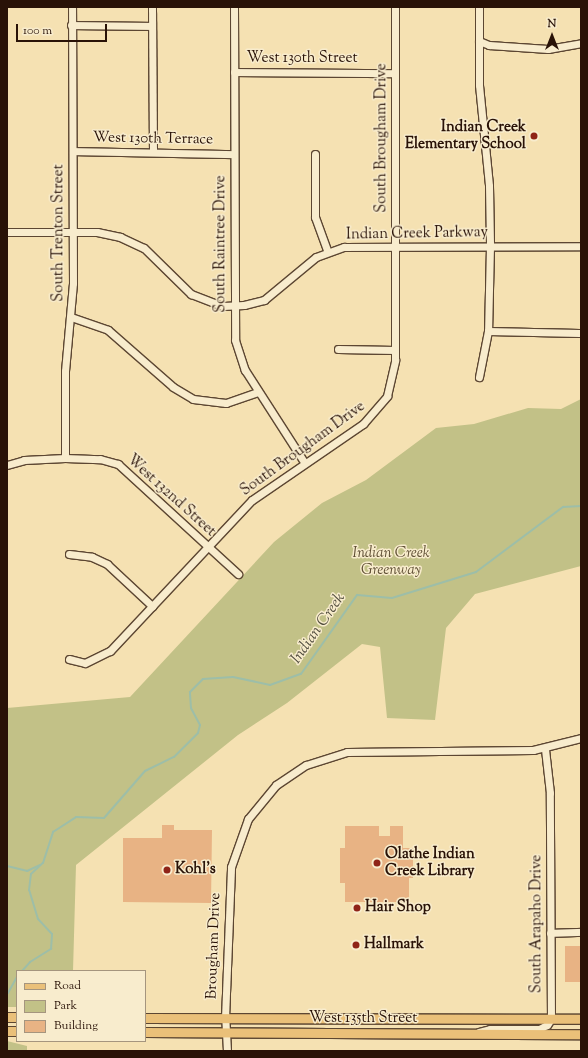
<!DOCTYPE html>
<html>
<head>
<meta charset="utf-8">
<style>
	body { margin:0 }
	#map { position:relative; width:588px; height:1058px; overflow:hidden; background:#f5e1b2; font-family:"Sorts Mill Goudy",serif }
	div>[style] { position:absolute }
	[style*='--x'] { left:calc(var(--x)*1px); top:calc(var(--y)*1px); width:calc(var(--w)*1px); rotate:calc(var(--a)*1deg) }
	.green>* { inset:0; background:#c2c187 }
	.stream>* { height:2px; margin:-1px; padding:0 1px; transform-origin:1px; border-radius:1px; background:#9dbea8 }
	.building>* { inset:0; background:#e8b384; transform-origin:0 0 }
	.roads { filter:drop-shadow(1px 0 #5c4632) drop-shadow(-1px 0 #5c4632) drop-shadow(0 1px #5c4632) drop-shadow(0 -1px #5c4632) }
	.minor>* { height:7px; margin:-3.5px; padding:0 3.5px; transform-origin:3.5px; border-radius:3.5px; background:#f8eccd }
	.major>* { height:9px; margin:-4.5px; padding:0 4.5px; transform-origin:4.5px; border-radius:4.5px; background:#eac079 }
	.dots>* { width:11px; height:11px; translate:-50% -50%; box-sizing:border-box; border:2px solid #f8eccd; border-radius:50% }
	span { translate:-50% -50%; white-space:nowrap; text-align:center; line-height:1.15; -webkit-text-stroke:3px #f8eccd; paint-order:stroke }
	.street-label { font-size:15px; color:#291207 }
	.poi-label { font-size:15px; color:#291207; font-weight:700 }
	.right { translate:-100% -50%; text-align:right }
	.left { translate:0 -50%; text-align:left }
	.park-label { font-size:15px; color:#5f4f34; font-style:italic }
	.water-label { font-size:16px; color:#524e3f; font-style:italic }
	.frame { position:absolute; inset:0; border:8px solid #291207; pointer-events:none }
	.legend { position:absolute; left:16px; top:970px; width:130px; height:72px; box-sizing:border-box; background:#f8eccd; border:1px solid #a5957e; margin:0; padding:5px 7px; list-style:none; font-size:12px; color:#291207 }
	.legend li { display:flex; align-items:center; gap:8px; height:20px }
	.legend b { width:20px; border:1px solid #a5957e }
	.north { position:absolute; left:532px; top:16px; width:40px; height:40px; -webkit-text-stroke:3px #f8eccd; paint-order:stroke; rotate:0deg; font-size:11px; font-weight:700; line-height:16px; text-align:center; color:#291207 }
	.north::after { content:''; display:block; margin:auto; width:14px; height:18px; background:#291207; clip-path:polygon(50% 0,100% 100%,50% 72%,0 100%) }
	.scale { position:absolute; left:16px; top:24px; width:91px; height:18px; box-sizing:border-box; border:2px solid #291207; border-top:0; padding-left:5px; font-size:12px; line-height:14px; white-space:nowrap; color:#291207; -webkit-text-stroke:3px #f8eccd; paint-order:stroke }
</style>
</head>
<body>
<div id="map">
	<div class="green">
		<i style="clip-path:polygon(581px 399px,581px 566px,475px 594px,446px 628px,435px 720px,387px 718px,380px 647px,362px 644px,287px 703px,238px 735px,76px 865px,73px 971px,17px 971px,17px 1007px,7px 1007px,7px 708px,130px 697px,274px 542px,322px 503px,366px 480px,436px 428px,474px 424px,528px 408px,561px 409px)"></i>
		<i style="clip-path:polygon(7px 1041px,27px 1046px,27px 1051px,7px 1051px)"></i>
	</div>
	<div class="stream">
		<i style="--x:7;--y:866;--w:21;--a:14"></i>
		<i style="--x:27;--y:871;--w:14;--a:-25"></i>
		<i style="--x:22;--y:971;--w:12;--a:-48"></i>
		<i style="--x:30;--y:962;--w:25;--a:-32"></i>
		<i style="--x:51;--y:949;--w:15;--a:-86"></i>
		<i style="--x:52;--y:934;--w:21;--a:-133"></i>
		<i style="--x:38;--y:919;--w:30;--a:-107"></i>
		<i style="--x:29;--y:890;--w:16;--a:-83"></i>
		<i style="--x:31;--y:874;--w:16;--a:-43"></i>
		<i style="--x:43;--y:863;--w:33;--a:-72"></i>
		<i style="--x:53;--y:832;--w:27;--a:-33"></i>
		<i style="--x:76;--y:817;--w:28;--a:2"></i>
		<i style="--x:104;--y:818;--w:62;--a:-48.9"></i>
		<i style="--x:145;--y:771;--w:32;--a:-26"></i>
		<i style="--x:174;--y:757;--w:34;--a:-45"></i>
		<i style="--x:198;--y:733;--w:8;--a:-76"></i>
		<i style="--x:200;--y:725;--w:19;--a:-118"></i>
		<i style="--x:191;--y:708;--w:16;--a:-94"></i>
		<i style="--x:190;--y:692;--w:18;--a:-45"></i>
		<i style="--x:203;--y:679;--w:30;--a:-4"></i>
		<i style="--x:233;--y:677;--w:38;--a:12"></i>
		<i style="--x:270;--y:685;--w:33;--a:-20"></i>
		<i style="--x:301;--y:674;--w:97;--a:-54.7"></i>
		<i style="--x:357;--y:595;--w:35;--a:5"></i>
		<i style="--x:392;--y:598;--w:88;--a:-17.2"></i>
		<i style="--x:476;--y:572;--w:109;--a:-36.8"></i>
		<i style="--x:563;--y:507;--w:18;--a:-3"></i>
		<i style="--x:8;--y:993;--w:18;--a:-61"></i>
	</div>
	<div class="building">
		<i style="clip-path:polygon(162px 825px,174px 825px,174px 830px,212px 830px,211px 903px,123px 902px,123px 838px,162px 838px)"></i>
		<i style="clip-path:polygon(345px 826px,379px 826px,379px 836px,390px 836px,390px 826px,403px 826px,403px 848px,413px 848px,413px 878px,409px 878px,409px 902px,345px 902px,345px 883px,340px 883px,340px 848px,345px 848px)"></i>
		<i style="left:565px;top:946px;width:16px;height:36px"></i>
	</div>
	<div class="roads">
		<div class="minor">
			<i style="--x:152;--y:7;--w:144;--a:89.6"></i>
			<i style="--x:234;--y:7;--w:333;--a:89.8"></i>
			<i style="--x:235;--y:340;--w:32;--a:72"></i>
			<i style="--x:245;--y:370;--w:109;--a:57.3"></i>
			<i style="--x:479;--y:7;--w:78;--a:90"></i>
			<i style="--x:479;--y:85;--w:101;--a:84.3"></i>
			<i style="--x:489;--y:186;--w:60;--a:89"></i>
			<i style="--x:490;--y:246;--w:85;--a:91.3"></i>
			<i style="--x:488;--y:331;--w:47;--a:101.1"></i>
			<i style="--x:71;--y:25;--w:81;--a:0.7"></i>
			<i style="--x:479;--y:41;--w:11;--a:22"></i>
			<i style="--x:489;--y:45;--w:59;--a:3.9"></i>
			<i style="--x:548;--y:49;--w:34;--a:-10"></i>
			<i style="--x:234;--y:72;--w:161;--a:0.4"></i>
			<i style="--x:73;--y:151;--w:161;--a:1.1"></i>
			<i style="--x:315;--y:154;--w:63;--a:90"></i>
			<i style="--x:315;--y:217;--w:37;--a:70"></i>
			<i style="--x:7;--y:232;--w:90;--a:0"></i>
			<i style="--x:97;--y:232;--w:24;--a:12"></i>
			<i style="--x:120;--y:237;--w:26;--a:25"></i>
			<i style="--x:144;--y:248;--w:66;--a:44.4"></i>
			<i style="--x:191;--y:294;--w:34;--a:21"></i>
			<i style="--x:223;--y:306;--w:21;--a:-3"></i>
			<i style="--x:244;--y:305;--w:21;--a:-14"></i>
			<i style="--x:264;--y:300;--w:67;--a:-39.6"></i>
			<i style="--x:316;--y:257;--w:30;--a:-20"></i>
			<i style="--x:344;--y:247;--w:237;--a:-0.2"></i>
			<i style="--x:71;--y:317;--w:39;--a:19"></i>
			<i style="--x:108;--y:330;--w:86;--a:41.2"></i>
			<i style="--x:173;--y:387;--w:23;--a:31"></i>
			<i style="--x:193;--y:399;--w:33;--a:7"></i>
			<i style="--x:226;--y:403;--w:34;--a:-19"></i>
			<i style="--x:488;--y:331;--w:91;--a:1.3"></i>
			<i style="--x:338;--y:349;--w:57;--a:1"></i>
			<i style="--x:65;--y:458;--w:87;--a:-90"></i>
			<i style="--x:65;--y:371;--w:88;--a:-84.8"></i>
			<i style="--x:73;--y:283;--w:276;--a:-90.2"></i>
			<i style="--x:7;--y:465;--w:18;--a:-16"></i>
			<i style="--x:24;--y:460;--w:41;--a:-2.8"></i>
			<i style="--x:65;--y:458;--w:35;--a:2"></i>
			<i style="--x:100;--y:459;--w:19;--a:16"></i>
			<i style="--x:118;--y:464;--w:163;--a:42.5"></i>
			<i style="--x:69;--y:554;--w:23;--a:7"></i>
			<i style="--x:92;--y:557;--w:17;--a:25"></i>
			<i style="--x:107;--y:564;--w:62;--a:43"></i>
			<i style="--x:69;--y:659;--w:16;--a:14"></i>
			<i style="--x:85;--y:663;--w:28;--a:-26"></i>
			<i style="--x:110;--y:651;--w:207;--a:-46.8"></i>
			<i style="--x:252;--y:500;--w:135;--a:-34.4"></i>
			<i style="--x:363;--y:424;--w:37;--a:-49"></i>
			<i style="--x:387;--y:396;--w:37;--a:-77"></i>
			<i style="--x:395;--y:360;--w:353;--a:-90"></i>
			<i style="--x:550;--y:933;--w:31;--a:-2"></i>
			<i style="--x:479;--y:1032;--w:11;--a:-15"></i>
			<i style="--x:490;--y:1029;--w:49;--a:0"></i>
			<i style="--x:539;--y:1029;--w:9;--a:-27"></i>
			<i style="--x:547;--y:1025;--w:7;--a:-56"></i>
			<i style="--x:551;--y:1019;--w:226;--a:-90.3"></i>
			<i style="--x:550;--y:793;--w:44;--a:-96.5"></i>
			<i style="--x:227;--y:1051;--w:33;--a:-93"></i>
			<i style="--x:225;--y:1018;--w:151;--a:-87.7"></i>
			<i style="--x:231;--y:867;--w:51;--a:-70.5"></i>
			<i style="--x:248;--y:819;--w:44;--a:-50.5"></i>
			<i style="--x:276;--y:785;--w:36;--a:-34"></i>
			<i style="--x:306;--y:765;--w:43;--a:-17.6"></i>
			<i style="--x:347;--y:752;--w:186;--a:-0.6"></i>
			<i style="--x:533;--y:750;--w:49;--a:-14"></i>
		</div>
		<div class="major">
			<i style="--x:7;--y:1017;--w:10;--a:0"></i>
			<i style="--x:145;--y:1018;--w:436;--a:0.1"></i>
			<i style="--x:7;--y:1031;--w:10;--a:0"></i>
			<i style="--x:145;--y:1032;--w:436;--a:0.3"></i>
		</div>
	</div>
	<div class="dots">
		<i style="left:534px;top:136px;background:#8f2418"></i>
		<i style="left:377px;top:863px;background:#8f2418"></i>
		<i style="left:167px;top:870px;background:#8f2418"></i>
		<i style="left:357px;top:908px;background:#8f2418"></i>
		<i style="left:356px;top:945px;background:#8f2418"></i>
	</div>
	<div class="street-label">
		<span style="left:302px;top:59px">West 130th Street</span>
		<span style="left:382px;top:138px;rotate:-90deg">South Brougham Drive</span>
		<span style="left:153px;top:139px;rotate:1deg">West 130th Terrace</span>
		<span style="left:59px;top:233px;rotate:-90deg">South Trenton Street</span>
		<span style="left:417px;top:234px;rotate:-1deg">Indian Creek Parkway</span>
		<span style="left:221px;top:244px;rotate:-90deg">South Raintree Drive</span>
		<span style="left:303px;top:449px;rotate:-36deg">South Brougham Drive</span>
		<span style="left:171px;top:496px;rotate:42deg">West 132nd Street</span>
		<span style="left:537px;top:924px;rotate:-90deg">South Arapaho Drive</span>
		<span style="left:214px;top:946px;rotate:-88deg">Brougham Drive</span>
		<span style="left:363px;top:1019px">West 135th Street</span>
	</div>
	<div class="poi-label">
		<span class="right" style="left:526px;top:136px">Indian Creek<br>Elementary School</span>
		<span class="left" style="left:385px;top:863px">Olathe Indian<br>Creek Library</span>
		<span class="left" style="left:175px;top:870px">Kohl's</span>
		<span class="left" style="left:365px;top:908px">Hair Shop</span>
		<span class="left" style="left:364px;top:945px">Hallmark</span>
	</div>
	<div class="park-label">
		<span style="left:391px;top:562px">Indian Creek<br>Greenway</span>
	</div>
	<div class="water-label">
		<span style="left:319px;top:629px;rotate:-55deg">Indian Creek</span>
	</div>
	<div class="frame"></div>
	<ul class="legend">
	<li><b style="height:5px;background:#eac079"></b>Road</li>
	<li><b style="height:11px;background:#c2c187"></b>Park</li>
	<li><b style="height:11px;background:#e8b384"></b>Building</li>
	</ul>
	<div class="north">N</div>
	<div class="scale">100 m</div>
</div>
</body>
</html>
